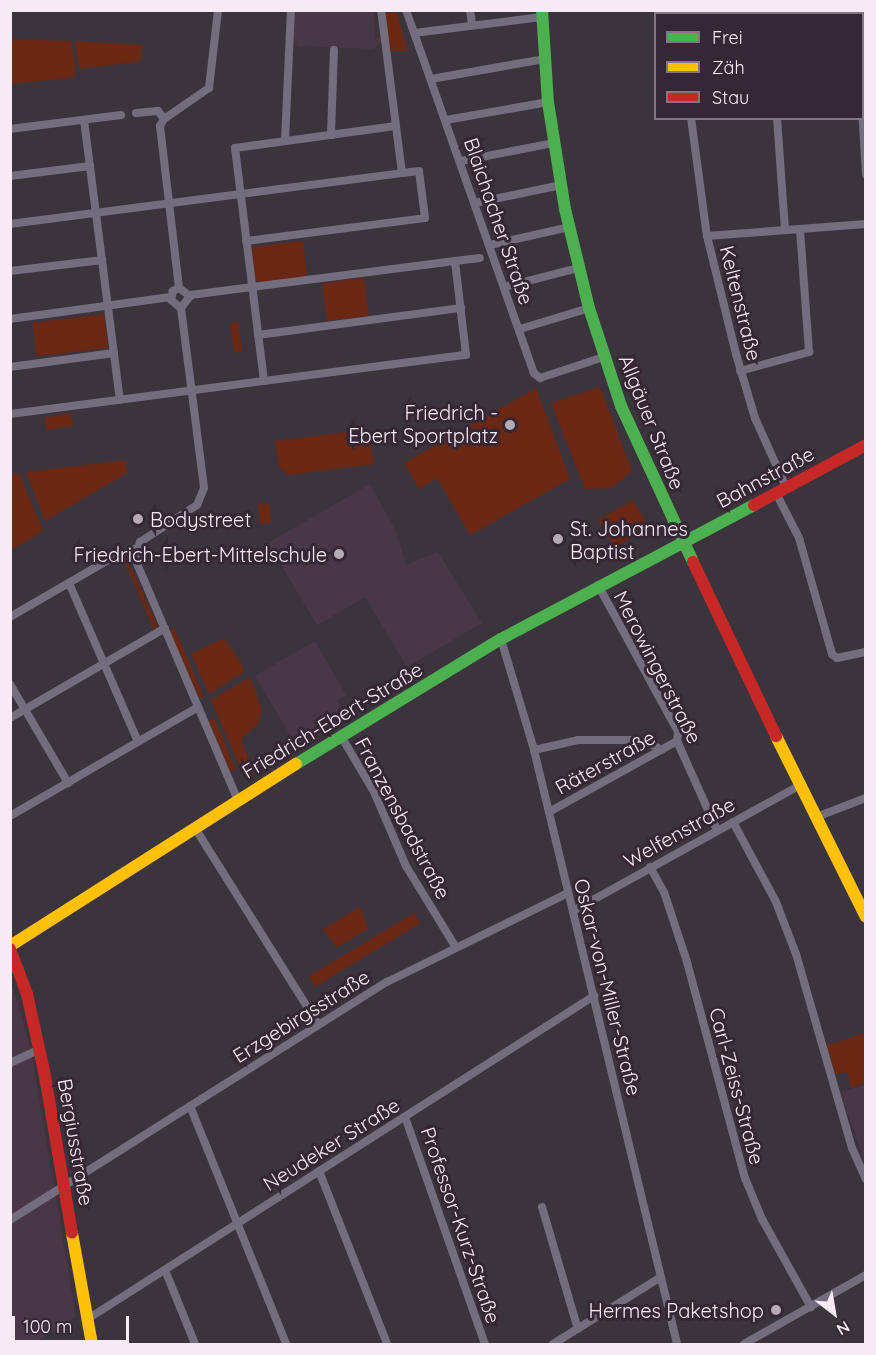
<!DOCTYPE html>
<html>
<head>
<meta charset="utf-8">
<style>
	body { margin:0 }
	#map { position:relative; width:876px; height:1355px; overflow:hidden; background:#3c343c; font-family:Quicksand,sans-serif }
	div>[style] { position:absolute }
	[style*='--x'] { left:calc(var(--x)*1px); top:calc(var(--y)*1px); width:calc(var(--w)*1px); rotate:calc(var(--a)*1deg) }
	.built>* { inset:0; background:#493647 }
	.green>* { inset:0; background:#6a2714; transform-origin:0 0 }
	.street>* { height:8px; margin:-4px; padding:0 4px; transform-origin:4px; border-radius:4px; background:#736d7d }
	.fast>* { height:12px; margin:-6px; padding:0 6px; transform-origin:6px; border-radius:6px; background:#4caf50 }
	.slow>* { height:12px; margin:-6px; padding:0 6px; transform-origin:6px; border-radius:6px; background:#ffc107 }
	.jam>* { height:12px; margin:-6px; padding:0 6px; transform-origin:6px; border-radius:6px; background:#c62828 }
	.dots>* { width:16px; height:16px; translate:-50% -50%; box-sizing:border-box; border:3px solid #362735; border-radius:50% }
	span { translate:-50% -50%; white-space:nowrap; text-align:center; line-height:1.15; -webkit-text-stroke:6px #362735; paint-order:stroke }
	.street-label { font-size:20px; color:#f6ebf4 }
	.poi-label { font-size:20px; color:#f6ebf4 }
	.right { translate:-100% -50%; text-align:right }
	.left { translate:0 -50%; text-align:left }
	.frame { position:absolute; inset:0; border:12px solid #f6ebf4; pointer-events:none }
	.legend { position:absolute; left:654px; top:12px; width:210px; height:108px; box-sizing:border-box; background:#362735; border:2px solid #837581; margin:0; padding:8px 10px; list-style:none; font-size:18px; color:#f6ebf4 }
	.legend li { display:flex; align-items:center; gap:12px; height:30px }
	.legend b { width:30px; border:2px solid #837581 }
	.north { position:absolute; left:804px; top:1283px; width:60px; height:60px; -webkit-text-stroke:4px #362735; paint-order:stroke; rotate:149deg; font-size:16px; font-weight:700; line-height:24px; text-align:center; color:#f6ebf4 }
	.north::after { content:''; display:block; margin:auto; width:21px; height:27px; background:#f6ebf4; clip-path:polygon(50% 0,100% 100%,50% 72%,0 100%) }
	.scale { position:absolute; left:12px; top:1316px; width:117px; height:27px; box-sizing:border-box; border:3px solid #f6ebf4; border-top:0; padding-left:8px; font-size:18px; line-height:21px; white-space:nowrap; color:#f6ebf4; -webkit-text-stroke:4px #362735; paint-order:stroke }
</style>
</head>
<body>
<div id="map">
	<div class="built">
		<i style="clip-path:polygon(295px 11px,374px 12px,375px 39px,381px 38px,381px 43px,372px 49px,298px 46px,293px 39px)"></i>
		<i style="clip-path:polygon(370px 484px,396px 531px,406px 565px,438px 552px,482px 623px,407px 667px,365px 597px,317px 625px,268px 543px)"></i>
		<i style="clip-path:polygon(315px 641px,346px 695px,337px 701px,348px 718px,298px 748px,255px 676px)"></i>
		<i style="clip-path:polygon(10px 977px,31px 1051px,76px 1317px,32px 1344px,11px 1344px)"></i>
		<i style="clip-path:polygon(865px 1085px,866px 1085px,865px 1162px,840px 1092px)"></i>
	</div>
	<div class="green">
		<i style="clip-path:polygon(396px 12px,408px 51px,389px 51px,385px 13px)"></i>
		<i style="clip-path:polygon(11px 39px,71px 41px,76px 77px,11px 84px)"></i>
		<i style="clip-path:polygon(75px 41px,142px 45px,141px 61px,79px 69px)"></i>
		<i style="clip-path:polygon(303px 241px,307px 277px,259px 282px,255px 278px,252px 247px)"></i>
		<i style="left:364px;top:278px;width:38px;height:42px;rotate:83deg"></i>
		<i style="left:104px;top:314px;width:34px;height:72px;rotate:83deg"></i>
		<i style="left:238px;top:322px;width:30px;height:8px;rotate:82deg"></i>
		<i style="clip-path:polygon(600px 387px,632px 471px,612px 488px,585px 489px,551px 403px)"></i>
		<i style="clip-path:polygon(536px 388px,570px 479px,470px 535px,437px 478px,419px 489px,404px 463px)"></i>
		<i style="left:71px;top:413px;width:13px;height:27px;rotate:81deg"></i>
		<i style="clip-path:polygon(362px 430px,369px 436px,374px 464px,288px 475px,279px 467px,275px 441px)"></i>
		<i style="clip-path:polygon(125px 460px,127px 473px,45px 521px,26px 472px)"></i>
		<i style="clip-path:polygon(19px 473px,43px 531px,11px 550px,11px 474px)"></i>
		<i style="left:633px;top:500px;width:32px;height:40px;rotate:60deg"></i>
		<i style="left:269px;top:503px;width:20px;height:11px;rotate:84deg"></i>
		<i style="clip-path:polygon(126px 557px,158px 627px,154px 630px,123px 558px)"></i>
		<i style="clip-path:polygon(174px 628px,204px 697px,199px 697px,170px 632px)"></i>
		<i style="clip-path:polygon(224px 638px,242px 664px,244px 672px,209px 694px,191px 654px)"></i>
		<i style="clip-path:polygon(250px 677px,262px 710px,257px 725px,241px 739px,254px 773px,245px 779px,211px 700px)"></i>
		<i style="left:214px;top:718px;width:56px;height:6px;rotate:67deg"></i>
		<i style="clip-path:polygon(360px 907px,368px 929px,337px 947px,323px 929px)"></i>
		<i style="left:414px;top:913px;width:12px;height:123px;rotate:59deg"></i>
		<i style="clip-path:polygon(865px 1033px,865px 1083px,851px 1088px,847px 1072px,835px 1074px,827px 1045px)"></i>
	</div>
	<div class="street">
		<i style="--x:406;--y:10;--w:385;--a:70.6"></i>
		<i style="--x:534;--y:373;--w:8;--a:40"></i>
		<i style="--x:540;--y:378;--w:67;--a:-18.2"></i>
		<i style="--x:470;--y:10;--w:15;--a:82"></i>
		<i style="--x:682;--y:10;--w:4;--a:90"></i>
		<i style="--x:769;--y:10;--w:4;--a:90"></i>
		<i style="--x:857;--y:10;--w:4;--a:90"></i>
		<i style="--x:414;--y:33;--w:129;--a:-7.1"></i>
		<i style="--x:431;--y:79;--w:116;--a:-10"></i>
		<i style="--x:862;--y:109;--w:66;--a:86.5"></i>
		<i style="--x:136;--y:113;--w:22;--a:-5"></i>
		<i style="--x:158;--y:111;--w:10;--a:53"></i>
		<i style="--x:691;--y:118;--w:119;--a:82.3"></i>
		<i style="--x:707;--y:236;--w:122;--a:76.2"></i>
		<i style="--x:736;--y:354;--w:67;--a:73.5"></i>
		<i style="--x:755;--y:418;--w:76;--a:65.8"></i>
		<i style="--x:777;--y:118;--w:112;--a:85.9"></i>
		<i style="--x:84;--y:120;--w:282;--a:82.7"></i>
		<i style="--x:446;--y:120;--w:104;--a:-10"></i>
		<i style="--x:10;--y:129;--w:112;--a:-7.2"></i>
		<i style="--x:331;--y:135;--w:85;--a:-88"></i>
		<i style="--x:285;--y:141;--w:131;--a:-87.4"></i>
		<i style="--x:461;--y:161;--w:95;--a:-11"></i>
		<i style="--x:10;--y:176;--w:81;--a:-7.1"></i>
		<i style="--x:475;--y:203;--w:88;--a:-11.8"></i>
		<i style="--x:10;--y:224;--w:395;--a:-7.4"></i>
		<i style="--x:402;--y:173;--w:164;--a:-97.3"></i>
		<i style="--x:707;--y:236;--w:159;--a:-4.3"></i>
		<i style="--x:246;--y:241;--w:180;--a:-7.3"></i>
		<i style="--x:425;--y:218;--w:47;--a:-97.3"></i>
		<i style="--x:419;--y:171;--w:17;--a:173"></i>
		<i style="--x:490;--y:245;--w:81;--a:-12.8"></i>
		<i style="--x:455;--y:261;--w:25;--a:-7"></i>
		<i style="--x:10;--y:271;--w:93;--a:-6.8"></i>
		<i style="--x:505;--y:287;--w:75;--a:-14.6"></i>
		<i style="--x:179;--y:288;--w:163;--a:-96.7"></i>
		<i style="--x:160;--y:126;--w:8;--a:-60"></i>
		<i style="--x:164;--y:119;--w:55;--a:-34.6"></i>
		<i style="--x:209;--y:88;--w:79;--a:-83.4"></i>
		<i style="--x:179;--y:288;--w:14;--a:36"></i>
		<i style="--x:190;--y:296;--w:15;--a:127"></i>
		<i style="--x:179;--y:288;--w:7;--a:153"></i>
		<i style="--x:173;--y:291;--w:9;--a:103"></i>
		<i style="--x:171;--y:300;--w:13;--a:39"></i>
		<i style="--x:181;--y:308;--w:181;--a:82.7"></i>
		<i style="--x:204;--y:488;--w:18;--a:112"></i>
		<i style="--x:197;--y:505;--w:68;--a:147"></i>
		<i style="--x:140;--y:542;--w:18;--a:106"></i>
		<i style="--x:135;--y:559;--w:262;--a:66.9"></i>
		<i style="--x:10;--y:319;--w:162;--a:-7.8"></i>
		<i style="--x:520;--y:329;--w:72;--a:-16.9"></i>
		<i style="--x:258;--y:335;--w:205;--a:-7.6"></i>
		<i style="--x:10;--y:367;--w:105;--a:-7.7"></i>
		<i style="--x:740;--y:371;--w:72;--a:-15.4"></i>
		<i style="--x:809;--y:352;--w:123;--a:-94.2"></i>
		<i style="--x:264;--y:381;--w:235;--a:-97.1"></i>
		<i style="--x:235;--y:148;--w:162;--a:-7.8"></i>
		<i style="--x:10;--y:414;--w:460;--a:-7.4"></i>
		<i style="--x:466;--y:355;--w:95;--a:-96.7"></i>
		<i style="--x:455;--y:261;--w:267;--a:172.7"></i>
		<i style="--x:776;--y:493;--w:51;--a:62.9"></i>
		<i style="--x:799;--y:538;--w:121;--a:74.1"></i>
		<i style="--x:832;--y:654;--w:6;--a:39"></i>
		<i style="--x:837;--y:658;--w:30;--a:-12"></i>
		<i style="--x:69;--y:583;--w:173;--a:66.5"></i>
		<i style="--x:598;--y:585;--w:167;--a:61.4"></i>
		<i style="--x:678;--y:732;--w:9;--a:96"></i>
		<i style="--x:677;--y:741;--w:98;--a:65.8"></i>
		<i style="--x:10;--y:617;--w:124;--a:-30.1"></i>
		<i style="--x:117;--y:555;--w:21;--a:-19"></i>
		<i style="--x:501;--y:639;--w:116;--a:73.4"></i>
		<i style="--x:534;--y:750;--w:611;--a:76.46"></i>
		<i style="--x:10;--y:684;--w:115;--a:59.6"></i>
		<i style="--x:10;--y:718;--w:179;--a:-30.1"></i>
		<i style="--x:341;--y:736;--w:65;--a:59.5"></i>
		<i style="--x:374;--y:792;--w:81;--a:66.6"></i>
		<i style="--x:406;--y:866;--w:94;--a:58.5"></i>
		<i style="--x:534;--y:750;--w:45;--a:-12.8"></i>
		<i style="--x:578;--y:740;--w:65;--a:0"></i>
		<i style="--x:643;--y:740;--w:21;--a:28"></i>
		<i style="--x:549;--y:812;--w:146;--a:-29"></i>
		<i style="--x:10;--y:816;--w:217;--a:-30.1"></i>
		<i style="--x:819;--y:816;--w:50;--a:-21"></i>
		<i style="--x:733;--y:822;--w:91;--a:61.7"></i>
		<i style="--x:776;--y:902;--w:56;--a:69"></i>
		<i style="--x:796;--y:954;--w:202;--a:73.9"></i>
		<i style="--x:852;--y:1148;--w:34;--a:66"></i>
		<i style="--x:195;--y:828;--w:231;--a:57.9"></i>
		<i style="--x:650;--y:867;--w:29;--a:61"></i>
		<i style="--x:664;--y:892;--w:74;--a:71.8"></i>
		<i style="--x:687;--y:962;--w:224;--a:75"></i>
		<i style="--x:745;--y:1178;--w:44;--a:67.5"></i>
		<i style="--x:762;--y:1219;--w:101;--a:60.9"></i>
		<i style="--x:573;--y:911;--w:262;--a:-29"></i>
		<i style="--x:10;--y:1063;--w:33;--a:-25"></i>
		<i style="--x:190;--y:1106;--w:257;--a:68"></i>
		<i style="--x:405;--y:1117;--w:241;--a:70.6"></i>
		<i style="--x:319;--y:1171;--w:186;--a:68.5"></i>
		<i style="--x:542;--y:1207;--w:127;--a:73.6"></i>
		<i style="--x:10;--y:1220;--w:446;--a:-32.3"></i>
		<i style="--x:387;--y:982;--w:202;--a:-26.2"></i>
		<i style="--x:165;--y:1270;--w:80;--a:67.9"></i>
		<i style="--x:86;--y:1320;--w:603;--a:-32.53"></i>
		<i style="--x:553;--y:1344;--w:123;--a:-31.8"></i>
		<i style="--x:744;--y:1344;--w:140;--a:-29.5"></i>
	</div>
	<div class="fast">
		<i style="--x:542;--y:10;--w:92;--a:86.3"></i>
		<i style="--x:548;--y:102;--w:108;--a:81"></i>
		<i style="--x:565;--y:209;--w:102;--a:76.4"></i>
		<i style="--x:589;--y:308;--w:103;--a:71.9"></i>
		<i style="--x:621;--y:406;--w:172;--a:65.2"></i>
		<i style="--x:296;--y:764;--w:240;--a:-31.4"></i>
		<i style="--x:501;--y:639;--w:286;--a:-27.9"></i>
	</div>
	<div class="slow">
		<i style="--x:776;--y:736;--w:202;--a:63.6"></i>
		<i style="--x:10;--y:946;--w:339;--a:-32.5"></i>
		<i style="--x:72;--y:1233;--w:113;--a:79.8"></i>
	</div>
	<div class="jam">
		<i style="--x:754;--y:505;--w:127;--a:-28.2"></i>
		<i style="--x:693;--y:562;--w:193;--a:64.5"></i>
		<i style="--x:10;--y:949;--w:48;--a:69.3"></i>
		<i style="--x:27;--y:994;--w:79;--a:77.6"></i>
		<i style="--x:44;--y:1071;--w:164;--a:80.2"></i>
	</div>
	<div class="dots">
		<i style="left:510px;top:425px;background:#b5abb4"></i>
		<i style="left:138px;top:519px;background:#b5abb4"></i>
		<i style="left:558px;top:539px;background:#b5abb4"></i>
		<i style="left:339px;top:554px;background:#b5abb4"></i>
		<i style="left:776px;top:1310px;background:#b5abb4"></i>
	</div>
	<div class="street-label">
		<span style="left:499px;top:221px;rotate:71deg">Blaichacher Straße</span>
		<span style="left:741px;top:303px;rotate:76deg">Keltenstraße</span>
		<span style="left:652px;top:422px;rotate:68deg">Allgäuer Straße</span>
		<span style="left:765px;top:477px;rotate:-28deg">Bahnstraße</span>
		<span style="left:658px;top:667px;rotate:63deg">Merowingerstraße</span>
		<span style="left:332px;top:720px;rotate:-31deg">Friedrich-Ebert-Straße</span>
		<span style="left:605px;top:762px;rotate:-29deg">Räterstraße</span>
		<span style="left:403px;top:818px;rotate:62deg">Franzensbadstraße</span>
		<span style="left:679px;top:832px;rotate:-29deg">Welfenstraße</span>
		<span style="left:608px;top:987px;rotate:76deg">Oskar-von-Miller-Straße</span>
		<span style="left:301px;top:1016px;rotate:-32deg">Erzgebirgsstraße</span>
		<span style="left:737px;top:1086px;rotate:75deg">Carl-Zeiss-Straße</span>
		<span style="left:76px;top:1142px;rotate:80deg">Bergiusstraße</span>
		<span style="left:331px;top:1144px;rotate:-32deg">Neudeker Straße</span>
		<span style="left:461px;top:1225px;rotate:71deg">Professor-Kurz-Straße</span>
	</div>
	<div class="poi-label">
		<span class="right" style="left:498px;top:424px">Friedrich -<br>Ebert Sportplatz</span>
		<span class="left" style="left:150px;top:519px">Bodystreet</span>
		<span class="left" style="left:570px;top:540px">St. Johannes<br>Baptist</span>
		<span class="right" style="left:327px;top:554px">Friedrich-Ebert-Mittelschule</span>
		<span class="right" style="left:764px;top:1310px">Hermes Paketshop</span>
	</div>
	<div class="frame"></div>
	<ul class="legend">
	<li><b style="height:8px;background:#4caf50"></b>Frei</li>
	<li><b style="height:8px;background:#ffc107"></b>Zäh</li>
	<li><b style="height:8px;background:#c62828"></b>Stau</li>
	</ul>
	<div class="north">N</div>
	<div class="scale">100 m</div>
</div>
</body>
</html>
